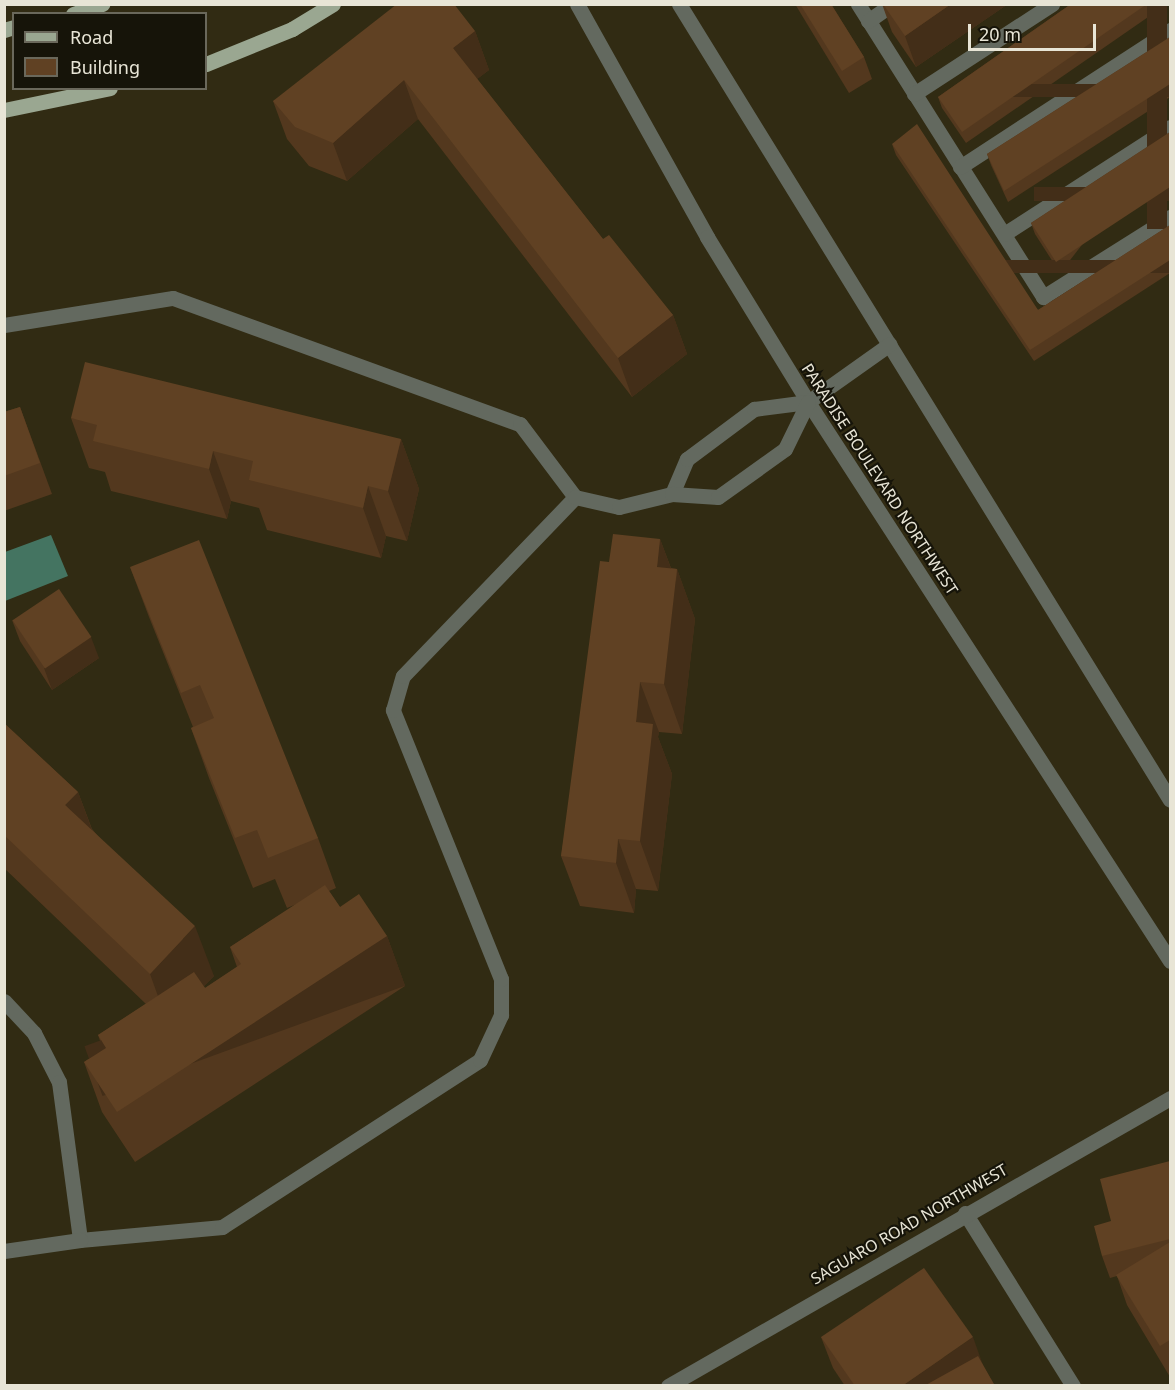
<!DOCTYPE html>
<html>
<head>
<meta charset="utf-8">
<style>
	body { margin:0 }
	#map { position:relative; width:1175px; height:1390px; overflow:hidden; background:#312b13; font-family:"Noto Sans",sans-serif }
	div>[style] { position:absolute }
	[style*='--x'] { left:calc(var(--x)*1px); top:calc(var(--y)*1px); width:calc(var(--w)*1px); rotate:calc(var(--a)*1deg) }
	.water>* { inset:0; background:#447461 }
	.minor>* { height:15px; margin:-7.5px; padding:0 7.5px; transform-origin:7.5px; border-radius:7.5px; background:#63695f }
	.major>* { height:15px; margin:-7.5px; padding:0 7.5px; transform-origin:7.5px; border-radius:7.5px; background:#9aa791 }
	.wall>* { inset:0; background:#53381e }
	.shaded-wall>* { inset:0; background:#432e18; transform-origin:0 0 }
	.building>* { inset:0; background:#604123; transform-origin:0 0 }
	span { translate:-50% -50%; white-space:nowrap; text-align:center; line-height:1.15; -webkit-text-stroke:4.5px #161409; paint-order:stroke }
	.street-label { font-size:16px; color:#e8e5d6 }
	.frame { position:absolute; inset:0; border:6px solid #e8e5d6; pointer-events:none }
	.legend { position:absolute; left:12px; top:12px; width:195px; height:78px; box-sizing:border-box; background:#161409; border:2px solid #6a685b; margin:0; padding:8px 10px; list-style:none; font-size:18px; color:#e8e5d6 }
	.legend li { display:flex; align-items:center; gap:12px; height:30px }
	.legend b { width:30px; border:2px solid #6a685b }
	.scale { position:absolute; left:968px; top:24px; width:128px; height:27px; box-sizing:border-box; border:3px solid #e8e5d6; border-top:0; padding-left:8px; font-size:18px; line-height:21px; white-space:nowrap; color:#e8e5d6; -webkit-text-stroke:4px #161409; paint-order:stroke }
</style>
</head>
<body>
<div id="map">
	<div class="water">
		<i style="clip-path:polygon(51px 535px,68px 576px,5px 601px,5px 552px)"></i>
	</div>
	<div class="minor">
		<i style="--x:577;--y:4;--w:267;--a:60.8"></i>
		<i style="--x:707;--y:237;--w:193;--a:58.5"></i>
		<i style="--x:808;--y:402;--w:666;--a:57.07"></i>
		<i style="--x:679;--y:4;--w:935;--a:58.33"></i>
		<i style="--x:858;--y:4;--w:347;--a:57.7"></i>
		<i style="--x:1043;--y:297;--w:150;--a:-32.2"></i>
		<i style="--x:868;--y:21;--w:29;--a:-35"></i>
		<i style="--x:914;--y:94;--w:165;--a:-33.1"></i>
		<i style="--x:960;--y:167;--w:251;--a:-33.1"></i>
		<i style="--x:1004;--y:234;--w:197;--a:-32.8"></i>
		<i style="--x:4;--y:325;--w:171;--a:-9.1"></i>
		<i style="--x:173;--y:298;--w:369;--a:20"></i>
		<i style="--x:520;--y:424;--w:91;--a:53"></i>
		<i style="--x:672;--y:494;--w:38;--a:-67"></i>
		<i style="--x:687;--y:459;--w:84;--a:-36.7"></i>
		<i style="--x:754;--y:409;--w:54;--a:-7.4"></i>
		<i style="--x:808;--y:402;--w:100;--a:-35.3"></i>
		<i style="--x:4;--y:1001;--w:44;--a:46.8"></i>
		<i style="--x:34;--y:1033;--w:55;--a:63"></i>
		<i style="--x:59;--y:1082;--w:159;--a:82.4"></i>
		<i style="--x:80;--y:1240;--w:143;--a:-5.2"></i>
		<i style="--x:222;--y:1227;--w:307;--a:-32.9"></i>
		<i style="--x:480;--y:1060;--w:50;--a:-65"></i>
		<i style="--x:501;--y:1015;--w:36;--a:-90"></i>
		<i style="--x:501;--y:979;--w:290;--a:-111.9"></i>
		<i style="--x:393;--y:710;--w:35;--a:-74"></i>
		<i style="--x:403;--y:676;--w:248;--a:-46.1"></i>
		<i style="--x:575;--y:497;--w:45;--a:12.8"></i>
		<i style="--x:619;--y:507;--w:55;--a:-13.8"></i>
		<i style="--x:672;--y:494;--w:46;--a:3.7"></i>
		<i style="--x:718;--y:497;--w:82;--a:-35.6"></i>
		<i style="--x:785;--y:449;--w:52;--a:-63.9"></i>
		<i style="--x:965;--y:1213;--w:204;--a:58"></i>
		<i style="--x:4;--y:1251;--w:77;--a:-8.2"></i>
		<i style="--x:668;--y:1386;--w:579;--a:-29.84"></i>
	</div>
	<div class="major">
		<i style="--x:73;--y:14;--w:31;--a:-19"></i>
		<i style="--x:4;--y:30;--w:10;--a:-17"></i>
		<i style="--x:206;--y:64;--w:93;--a:-22.1"></i>
		<i style="--x:292;--y:29;--w:48;--a:-31.4"></i>
		<i style="--x:4;--y:110;--w:108;--a:-11.7"></i>
	</div>
	<div class="wall">
		<i style="clip-path:polygon(795px 4px,831px 4px,864px 57px,872px 79px,849px 93px)"></i>
		<i style="clip-path:polygon(882px 4px,1008px 4px,916px 67px,892px 32px)"></i>
		<i style="clip-path:polygon(1071px 4px,1167px 4px,966px 143px,942px 108px,938px 97px)"></i>
		<i style="clip-path:polygon(475px 31px,489px 70px,477px 79px,603px 239px,673px 315px,687px 354px,632px 397px,418px 119px,347px 181px,309px 166px,287px 139px,273px 101px)"></i>
		<i style="clip-path:polygon(1170px 37px,1170px 97px,1008px 202px,991px 165px,987px 154px)"></i>
		<i style="clip-path:polygon(1170px 132px,1060px 273px,1035px 234px,1031px 223px)"></i>
		<i style="clip-path:polygon(892px 144px,1038px 310px,1170px 225px,1170px 273px,1034px 361px,896px 155px)"></i>
		<i style="clip-path:polygon(20px 407px,52px 494px,4px 511px,4px 412px)"></i>
		<i style="clip-path:polygon(71px 418px,401px 439px,419px 489px,407px 541px,386px 536px,381px 558px,267px 530px,259px 508px,231px 501px,227px 519px,111px 491px,105px 472px,89px 468px)"></i>
		<i style="clip-path:polygon(660px 539px,671px 568px,677px 569px,695px 619px,682px 734px,659px 732px,658px 737px,672px 774px,658px 891px,636px 889px,634px 913px,580px 906px,561px 856px,609px 562px)"></i>
		<i style="clip-path:polygon(130px 567px,318px 838px,336px 888px,329px 891px,340px 907px,387px 936px,405px 986px,135px 1162px,102px 1112px,84px 1062px,103px 1049px,98px 1035px,146px 1004px,4px 868px,4px 723px,78px 792px,92px 829px,214px 976px,204px 986px,205px 988px,237px 967px,230px 947px,297px 904px,287px 908px,275px 879px,253px 888px,209px 778px,191px 728px,193px 727px,149px 617px)"></i>
		<i style="clip-path:polygon(12px 620px,99px 658px,52px 690px,20px 641px)"></i>
		<i style="clip-path:polygon(1170px 1161px,1170px 1377px,1127px 1305px,1117px 1276px,1110px 1278px,1102px 1256px,1111px 1221px)"></i>
		<i style="clip-path:polygon(821px 1337px,982px 1364px,995px 1386px,845px 1386px,833px 1368px)"></i>
	</div>
	<div class="shaded-wall">
		<i style="clip-path:polygon(951px 4px,1008px 4px,916px 67px,905px 36px)"></i>
		<i style="left:1147px;top:4px;width:20px;height:225px"></i>
		<i style="clip-path:polygon(475px 31px,489px 70px,467px 87px,453px 48px)"></i>
		<i style="clip-path:polygon(404px 80px,418px 119px,347px 181px,333px 143px)"></i>
		<i style="left:1170px;top:84px;width:13px;height:197px;rotate:90deg"></i>
		<i style="left:1170px;top:187px;width:14px;height:136px;rotate:90deg"></i>
		<i style="left:1170px;top:260px;width:13px;height:166px;rotate:90deg"></i>
		<i style="clip-path:polygon(673px 315px,687px 354px,632px 397px,618px 358px)"></i>
		<i style="clip-path:polygon(401px 439px,419px 489px,407px 541px,388px 491px)"></i>
		<i style="clip-path:polygon(213px 451px,231px 501px,227px 519px,209px 469px)"></i>
		<i style="clip-path:polygon(368px 486px,386px 536px,381px 558px,363px 508px)"></i>
		<i style="clip-path:polygon(660px 539px,676px 582px,677px 569px,695px 619px,682px 734px,664px 684px,657px 567px)"></i>
		<i style="clip-path:polygon(91px 637px,99px 658px,52px 690px,44px 668px)"></i>
		<i style="clip-path:polygon(640px 682px,659px 732px,658px 737px,672px 774px,658px 891px,640px 841px,636px 722px)"></i>
		<i style="clip-path:polygon(78px 792px,96px 841px,65px 805px)"></i>
		<i style="clip-path:polygon(618px 839px,636px 889px,634px 913px,616px 863px)"></i>
		<i style="clip-path:polygon(195px 926px,214px 976px,168px 1024px,150px 974px)"></i>
		<i style="left:387px;top:936px;width:53px;height:322px;rotate:70deg"></i>
		<i style="clip-path:polygon(973px 1337px,984px 1368px,958px 1386px,902px 1386px)"></i>
	</div>
	<div class="building">
		<i style="clip-path:polygon(397px 4px,454px 4px,475px 31px,453px 48px,603px 239px,609px 235px,673px 315px,618px 358px,404px 80px,333px 143px,295px 127px,273px 101px)"></i>
		<i style="clip-path:polygon(800px 4px,831px 4px,864px 57px,842px 71px)"></i>
		<i style="clip-path:polygon(883px 4px,951px 4px,905px 36px)"></i>
		<i style="clip-path:polygon(1071px 4px,1147px 4px,962px 132px,938px 97px)"></i>
		<i style="clip-path:polygon(1170px 37px,1170px 84px,1004px 191px,987px 154px)"></i>
		<i style="clip-path:polygon(917px 124px,1038px 310px,1170px 225px,1170px 260px,1030px 350px,892px 144px)"></i>
		<i style="clip-path:polygon(1170px 132px,1170px 187px,1056px 262px,1031px 223px)"></i>
		<i style="clip-path:polygon(85px 362px,401px 439px,388px 491px,368px 486px,363px 508px,249px 480px,253px 461px,213px 451px,209px 469px,93px 441px,97px 425px,71px 418px)"></i>
		<i style="clip-path:polygon(20px 407px,40px 463px,4px 476px,4px 412px)"></i>
		<i style="clip-path:polygon(613px 534px,660px 539px,657px 567px,677px 569px,664px 684px,640px 682px,636px 722px,653px 724px,640px 841px,618px 839px,616px 863px,561px 856px,600px 561px,609px 562px)"></i>
		<i style="clip-path:polygon(199px 540px,318px 838px,268px 858px,257px 830px,235px 838px,191px 728px,214px 718px,200px 685px,181px 693px,130px 567px)"></i>
		<i style="left:59px;top:589px;width:58px;height:56px;rotate:56deg"></i>
		<i style="clip-path:polygon(4px 723px,78px 792px,65px 805px,195px 926px,150px 974px,4px 835px)"></i>
		<i style="clip-path:polygon(325px 885px,340px 907px,359px 894px,387px 936px,117px 1112px,84px 1062px,106px 1048px,98px 1035px,194px 972px,205px 988px,241px 964px,230px 947px)"></i>
		<i style="clip-path:polygon(1170px 1161px,1170px 1239px,1102px 1256px,1094px 1226px,1111px 1221px,1100px 1179px)"></i>
		<i style="clip-path:polygon(1170px 1242px,1170px 1340px,1160px 1346px,1116px 1275px)"></i>
		<i style="clip-path:polygon(924px 1268px,973px 1337px,902px 1386px,855px 1386px,821px 1337px)"></i>
		<i style="clip-path:polygon(978px 1356px,995px 1386px,924px 1386px)"></i>
	</div>
	<div class="street-label">
		<span style="left:880px;top:479px;rotate:57deg">PARADISE BOULEVARD NORTHWEST</span>
		<span style="left:909px;top:1224px;rotate:-30deg">SAGUARO ROAD NORTHWEST</span>
	</div>
	<div class="frame"></div>
	<ul class="legend">
	<li><b style="height:8px;background:#9aa791"></b>Road</li>
	<li><b style="height:16px;background:#604123"></b>Building</li>
	</ul>
	<div class="scale">20 m</div>
</div>
</body>
</html>
